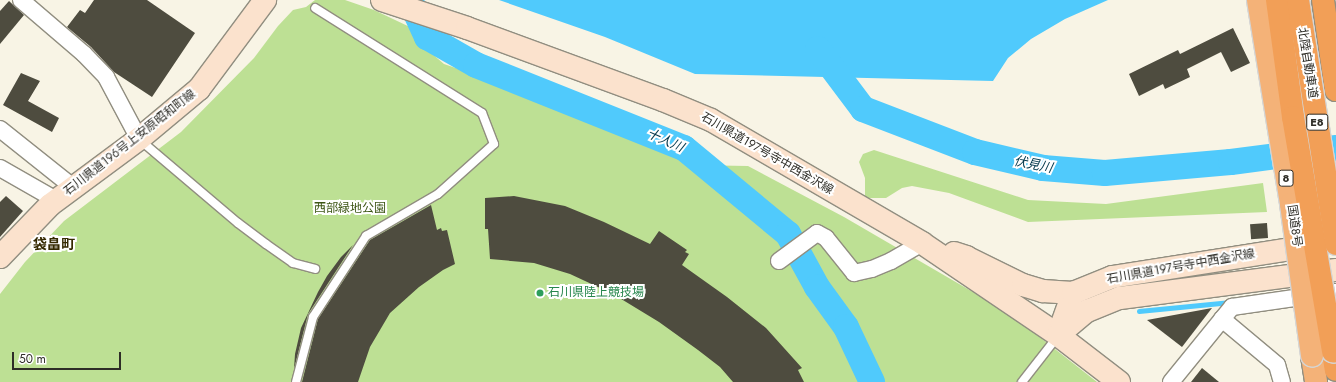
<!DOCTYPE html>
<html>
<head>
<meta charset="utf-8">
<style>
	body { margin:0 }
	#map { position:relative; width:1336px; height:382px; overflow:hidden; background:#f8f4e5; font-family:Jost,"Noto Sans JP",sans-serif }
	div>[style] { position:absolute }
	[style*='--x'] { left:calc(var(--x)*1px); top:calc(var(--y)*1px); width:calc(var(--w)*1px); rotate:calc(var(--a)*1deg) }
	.green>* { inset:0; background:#bde094 }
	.water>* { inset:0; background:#50cafc }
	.stream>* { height:4.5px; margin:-2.25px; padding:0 2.25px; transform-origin:2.25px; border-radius:2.25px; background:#50cafc }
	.river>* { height:26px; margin:-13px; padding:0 13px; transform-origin:13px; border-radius:13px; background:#50cafc }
	.building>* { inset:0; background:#4e4c3f; transform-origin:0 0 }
	.roads { filter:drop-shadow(1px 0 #918e80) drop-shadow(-1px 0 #918e80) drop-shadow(0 1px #918e80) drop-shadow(0 -1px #918e80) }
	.service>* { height:8px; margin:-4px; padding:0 4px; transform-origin:4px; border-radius:4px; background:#fff }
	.minor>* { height:16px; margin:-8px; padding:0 8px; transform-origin:8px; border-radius:8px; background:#fff }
	.secondary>* { height:22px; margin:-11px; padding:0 11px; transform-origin:11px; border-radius:11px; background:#fbe2cd }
	.trunk>* { height:22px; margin:-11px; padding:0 11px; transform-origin:11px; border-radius:11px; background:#f4b278 }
	.motorway>* { height:22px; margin:-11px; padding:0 11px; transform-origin:11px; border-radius:11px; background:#f29f57 }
	.bridges { filter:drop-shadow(1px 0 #d5d5d4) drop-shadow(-1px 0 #d5d5d4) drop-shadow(0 1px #d5d5d4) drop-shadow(0 -1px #d5d5d4) }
	.trunk-bridge>* { height:22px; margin:-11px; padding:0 11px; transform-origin:11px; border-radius:11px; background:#f4b278 }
	.motorway-bridge>* { height:22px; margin:-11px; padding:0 11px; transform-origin:11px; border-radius:11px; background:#f29f57 }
	.dots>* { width:11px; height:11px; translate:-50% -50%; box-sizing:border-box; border:2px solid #fff; border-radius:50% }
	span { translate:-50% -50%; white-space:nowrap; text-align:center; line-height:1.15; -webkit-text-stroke:4px #fff; paint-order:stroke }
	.shield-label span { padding:1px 3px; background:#fff; border:1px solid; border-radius:3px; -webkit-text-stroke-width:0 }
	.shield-label { font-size:11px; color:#2e2d27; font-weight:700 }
	.street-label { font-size:12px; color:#2e2d27 }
	.park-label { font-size:12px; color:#3d5616 }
	.leisure-label { font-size:12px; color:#27864d }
	.left { translate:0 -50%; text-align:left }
	.water-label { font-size:13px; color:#00364a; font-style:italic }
	.quarter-label { font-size:14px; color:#342900; font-weight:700 }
	.scale { position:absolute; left:12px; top:352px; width:109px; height:18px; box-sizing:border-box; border:2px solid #2e2d27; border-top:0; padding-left:5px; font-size:12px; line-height:14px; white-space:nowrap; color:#2e2d27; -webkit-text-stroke:3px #fff; paint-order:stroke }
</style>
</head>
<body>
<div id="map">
	<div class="green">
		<i style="clip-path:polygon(315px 0,345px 0,374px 10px,412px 28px,430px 52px,444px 64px,538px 96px,643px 140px,692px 165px,748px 166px,844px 217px,1009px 313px,1097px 382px,0 382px,0 294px,25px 262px,64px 221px,181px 132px,254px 58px,278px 26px,293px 10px,306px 7px)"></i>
		<i style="clip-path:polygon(874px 150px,1028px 200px,1106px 204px,1263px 183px,1267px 212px,1028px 222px,949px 193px,912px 186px,902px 188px,886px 198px,865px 198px,865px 178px,859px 162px,863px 154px)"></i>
	</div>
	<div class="water">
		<i style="clip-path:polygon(499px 0,1108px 0,1065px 19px,1031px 39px,1008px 58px,993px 81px,695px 74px,605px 37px)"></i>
	</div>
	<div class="stream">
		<i style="--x:1139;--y:311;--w:92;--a:-5.6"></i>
	</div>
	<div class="river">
		<i style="--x:410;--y:0;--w:41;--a:65.3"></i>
		<i style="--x:427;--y:37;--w:56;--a:29.7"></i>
		<i style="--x:476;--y:65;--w:224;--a:21.8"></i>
		<i style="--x:684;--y:148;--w:135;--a:39.6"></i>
		<i style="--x:788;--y:234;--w:60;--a:61.3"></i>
		<i style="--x:817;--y:287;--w:49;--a:54.1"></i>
		<i style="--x:846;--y:327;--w:61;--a:64.7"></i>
		<i style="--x:818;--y:49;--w:75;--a:53.1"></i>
		<i style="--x:863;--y:109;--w:120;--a:21"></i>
		<i style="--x:975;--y:152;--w:70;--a:13.2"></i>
		<i style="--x:1043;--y:168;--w:62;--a:4.6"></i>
		<i style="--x:1105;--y:173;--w:126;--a:-5"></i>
		<i style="--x:1231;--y:162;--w:106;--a:-7.6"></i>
	</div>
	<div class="building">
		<i style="clip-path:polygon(94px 0,147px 0,195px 33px,152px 97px,114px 72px,91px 47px,67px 27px,80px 10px,85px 13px)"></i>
		<i style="clip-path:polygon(9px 1px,24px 15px,0 44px,0 11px)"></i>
		<i style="clip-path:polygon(1233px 28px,1250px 63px,1231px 72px,1221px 52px,1187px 69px,1190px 77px,1165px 89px,1163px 84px,1139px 96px,1129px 74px,1178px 50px,1180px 54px)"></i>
		<i style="clip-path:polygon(21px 73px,40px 81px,28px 101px,59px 118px,52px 132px,3px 105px)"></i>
		<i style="clip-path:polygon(6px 196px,23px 211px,0 237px,0 202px)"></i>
		<i style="clip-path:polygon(514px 196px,565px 206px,604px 222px,650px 244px,659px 231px,687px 250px,685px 252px,689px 254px,682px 265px,727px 297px,766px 328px,802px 368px,798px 370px,804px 382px,733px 382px,720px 367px,698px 350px,659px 322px,613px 294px,570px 274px,534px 263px,490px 259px,488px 229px,485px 229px,485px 198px)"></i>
		<i style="clip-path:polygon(431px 205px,437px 230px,441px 228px,442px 231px,447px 230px,455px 264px,443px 270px,419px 287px,390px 313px,370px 347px,358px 382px,302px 382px,318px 319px,370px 240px)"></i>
		<i style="left:1267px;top:223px;width:15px;height:17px;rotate:86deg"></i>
		<i style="clip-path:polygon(353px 245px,308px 314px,294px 369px,295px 354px,301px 328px,318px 292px,327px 276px,341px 257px)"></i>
		<i style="clip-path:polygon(1212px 308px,1182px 347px,1147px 320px)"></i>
		<i style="clip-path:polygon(1202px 368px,1219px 382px,1191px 382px)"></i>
	</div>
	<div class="roads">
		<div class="service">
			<i style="--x:140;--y:140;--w:128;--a:40.3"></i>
			<i style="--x:238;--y:223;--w:35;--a:37"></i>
			<i style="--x:266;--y:244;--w:33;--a:35"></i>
			<i style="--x:293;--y:263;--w:23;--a:15"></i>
			<i style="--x:296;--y:382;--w:67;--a:-75.3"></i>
			<i style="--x:313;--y:317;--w:97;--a:-56.8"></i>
			<i style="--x:366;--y:236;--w:83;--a:-30.3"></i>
			<i style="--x:438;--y:194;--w:75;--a:-41.8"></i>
			<i style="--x:494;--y:144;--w:33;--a:-111"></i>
			<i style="--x:482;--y:113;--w:197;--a:-147.8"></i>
			<i style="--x:1022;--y:382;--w:58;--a:-52"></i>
		</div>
		<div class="minor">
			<i style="--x:21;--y:0;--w:83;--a:40.6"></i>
			<i style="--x:84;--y:54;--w:32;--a:46"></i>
			<i style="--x:106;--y:77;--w:70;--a:62"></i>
			<i style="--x:0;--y:129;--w:93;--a:38.5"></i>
			<i style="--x:0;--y:168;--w:64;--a:29.7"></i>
			<i style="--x:779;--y:261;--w:47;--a:-36.4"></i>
			<i style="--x:817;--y:233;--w:10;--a:29"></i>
			<i style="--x:826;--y:238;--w:45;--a:51.3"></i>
			<i style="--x:854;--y:273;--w:18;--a:-13"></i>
			<i style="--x:872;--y:269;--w:21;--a:-23"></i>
			<i style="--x:891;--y:261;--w:36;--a:-30"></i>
			<i style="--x:1222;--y:319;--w:72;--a:39.9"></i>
			<i style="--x:1277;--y:365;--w:18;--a:74"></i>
			<i style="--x:1171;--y:382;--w:97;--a:-50.9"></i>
			<i style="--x:1232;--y:307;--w:105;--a:-8.2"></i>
		</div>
		<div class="secondary">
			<i style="--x:382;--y:0;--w:89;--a:18.2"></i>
			<i style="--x:467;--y:28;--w:209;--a:20.2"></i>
			<i style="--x:663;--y:100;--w:52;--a:22.6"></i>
			<i style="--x:711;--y:120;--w:244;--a:30.2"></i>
			<i style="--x:922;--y:243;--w:164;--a:34.1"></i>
			<i style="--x:1058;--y:335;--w:77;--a:37.6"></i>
			<i style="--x:954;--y:253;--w:13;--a:18"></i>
			<i style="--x:966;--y:257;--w:64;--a:26.2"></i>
			<i style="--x:1023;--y:285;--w:21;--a:17"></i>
			<i style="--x:1043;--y:291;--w:30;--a:4"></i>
			<i style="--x:0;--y:257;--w:72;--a:-46.1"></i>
			<i style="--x:50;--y:205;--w:111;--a:-36.6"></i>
			<i style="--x:139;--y:139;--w:78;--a:-39.8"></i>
			<i style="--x:199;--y:89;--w:111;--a:-53.4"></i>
			<i style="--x:1058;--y:335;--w:45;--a:-70.3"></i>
			<i style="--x:1073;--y:293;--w:42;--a:-22.3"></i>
			<i style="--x:1112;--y:277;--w:206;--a:-8.9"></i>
			<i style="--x:1058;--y:335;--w:38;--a:-40"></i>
			<i style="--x:1087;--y:311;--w:35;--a:-22"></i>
			<i style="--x:1120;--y:298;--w:218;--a:-7.4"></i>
		</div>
		<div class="trunk">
			<i style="--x:1312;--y:356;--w:26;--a:81"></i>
		</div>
		<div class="motorway">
			<i style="--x:1323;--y:0;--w:91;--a:81.8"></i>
			<i style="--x:1333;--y:352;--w:18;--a:81"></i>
		</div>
	</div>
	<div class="bridges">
		<div class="trunk-bridge">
			<i style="--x:1258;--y:0;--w:207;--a:80.8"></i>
			<i style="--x:1291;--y:204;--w:153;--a:82.1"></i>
		</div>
		<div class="motorway-bridge">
			<i style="--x:1277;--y:0;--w:118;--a:82.2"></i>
			<i style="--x:1293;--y:117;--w:238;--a:80.3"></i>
			<i style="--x:1298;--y:0;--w:247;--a:81.1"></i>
		</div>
	</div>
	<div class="dots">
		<i style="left:540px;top:293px;background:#2e9e5b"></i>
	</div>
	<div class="shield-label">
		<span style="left:1317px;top:122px">E8</span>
		<span style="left:1286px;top:178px">8</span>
	</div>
	<div class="street-label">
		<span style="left:1307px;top:63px;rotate:81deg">北陸自動車道</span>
		<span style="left:130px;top:143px;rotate:-38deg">石川県道196号上安原昭和町線</span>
		<span style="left:767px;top:154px;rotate:30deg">石川県道197号寺中西金沢線</span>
		<span style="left:1294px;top:226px;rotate:82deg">国道8号</span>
		<span style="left:1181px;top:267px;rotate:-10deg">石川県道197号寺中西金沢線</span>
	</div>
	<div class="park-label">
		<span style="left:350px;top:209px">西部緑地公園</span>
	</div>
	<div class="leisure-label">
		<span class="left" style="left:548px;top:293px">石川県陸上競技場</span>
	</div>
	<div class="water-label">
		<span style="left:665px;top:141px;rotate:24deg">十人川</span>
		<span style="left:1033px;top:165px;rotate:11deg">伏見川</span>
	</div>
	<div class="quarter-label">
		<span style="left:54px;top:244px">袋畠町</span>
	</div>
	<div class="scale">50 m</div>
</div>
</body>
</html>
